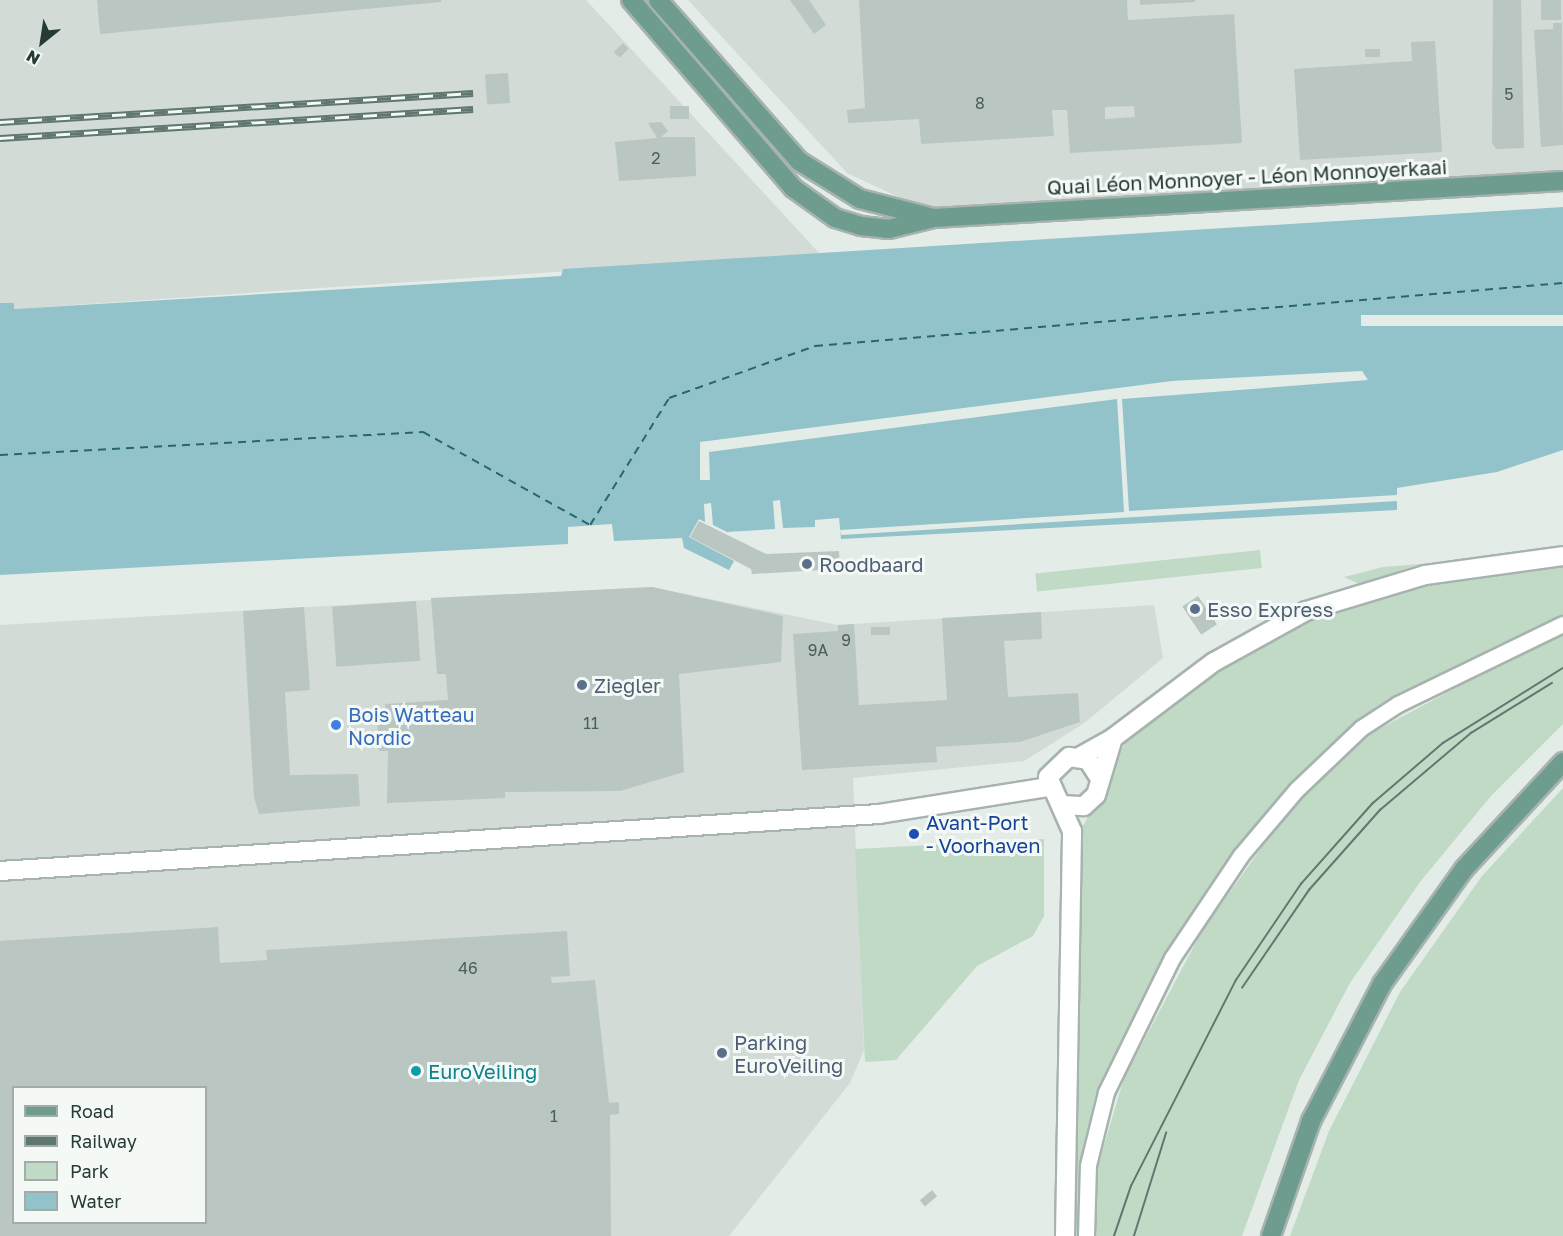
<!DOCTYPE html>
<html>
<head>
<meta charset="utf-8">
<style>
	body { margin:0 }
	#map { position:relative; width:1563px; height:1236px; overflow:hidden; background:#e4ece8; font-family:"Golos Text",sans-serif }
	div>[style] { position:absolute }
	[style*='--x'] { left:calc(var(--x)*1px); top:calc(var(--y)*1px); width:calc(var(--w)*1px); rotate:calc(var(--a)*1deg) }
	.built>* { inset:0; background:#d3dbd7 }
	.green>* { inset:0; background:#c0dac6; transform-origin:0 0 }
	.water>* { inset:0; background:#93c3ca }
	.pier>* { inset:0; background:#e4ece8; transform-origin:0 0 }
	.ferry>* { height:1.5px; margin-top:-0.75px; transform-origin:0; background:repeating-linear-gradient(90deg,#276670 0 8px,transparent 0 14px) }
	.building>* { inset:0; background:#bac6c1; transform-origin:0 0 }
	.roads { filter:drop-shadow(2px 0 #a7b3af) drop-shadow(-2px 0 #a7b3af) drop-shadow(0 2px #a7b3af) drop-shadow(0 -2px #a7b3af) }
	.street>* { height:15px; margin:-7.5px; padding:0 7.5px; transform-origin:7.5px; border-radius:7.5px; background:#fff }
	.secondary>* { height:18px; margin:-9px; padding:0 9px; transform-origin:9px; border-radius:9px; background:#fff }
	.primary>* { height:18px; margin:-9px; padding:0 9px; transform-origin:9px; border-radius:9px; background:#6e9c8f }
	.tram>* { height:1.5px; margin:-0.75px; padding:0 0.75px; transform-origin:0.75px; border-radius:0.75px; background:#607770 }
	.rail>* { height:7px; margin-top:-3.5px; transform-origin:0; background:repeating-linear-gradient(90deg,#f4f9f6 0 14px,#607770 0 28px); box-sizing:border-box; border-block:2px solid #607770 }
	.dots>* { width:16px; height:16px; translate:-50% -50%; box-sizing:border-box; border:3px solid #f4f9f6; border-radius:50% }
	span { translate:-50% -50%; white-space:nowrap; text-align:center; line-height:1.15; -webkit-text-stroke:6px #f4f9f6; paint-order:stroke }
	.number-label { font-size:16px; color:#4b5e58 }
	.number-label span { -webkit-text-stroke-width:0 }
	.street-label { font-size:20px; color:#263b35 }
	.service-label { font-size:20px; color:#4e5e75 }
	.left { translate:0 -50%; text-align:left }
	.shop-label { font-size:20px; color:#366cbe }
	.transit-label { font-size:20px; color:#164399 }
	.culture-label { font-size:20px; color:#0d838f }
	.legend { position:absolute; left:12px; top:1086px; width:195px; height:138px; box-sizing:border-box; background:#f4f9f6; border:2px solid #a2ada9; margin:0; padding:8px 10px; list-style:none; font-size:18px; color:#263b35 }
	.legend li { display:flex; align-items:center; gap:12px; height:30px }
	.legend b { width:30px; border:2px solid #a2ada9 }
	.north { position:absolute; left:12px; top:12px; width:60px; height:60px; -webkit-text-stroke:4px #f4f9f6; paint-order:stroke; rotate:210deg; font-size:16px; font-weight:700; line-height:24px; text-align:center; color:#263b35 }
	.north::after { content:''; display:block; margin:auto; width:21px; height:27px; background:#263b35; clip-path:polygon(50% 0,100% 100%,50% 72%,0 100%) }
</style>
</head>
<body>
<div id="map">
	<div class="built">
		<i style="clip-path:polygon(0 0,586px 0,820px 254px,14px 309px,13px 303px,0 303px)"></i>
		<i style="clip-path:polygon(688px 0,1563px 0,1563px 175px,935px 214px,847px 173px)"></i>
		<i style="clip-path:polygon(evenodd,652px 587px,838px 625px,1154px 605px,1163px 658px,1083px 724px,1024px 761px,853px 778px,864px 1050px,850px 1083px,729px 1236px,0 1236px,0 625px,652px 587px,14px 1088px,206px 1088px,206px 1222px,14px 1222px,14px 1088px)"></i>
	</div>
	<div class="green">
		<i style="left:1260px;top:550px;width:18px;height:226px;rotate:84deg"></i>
		<i style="clip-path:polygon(1420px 564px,1359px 584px,1344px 577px,1383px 567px)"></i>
		<i style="clip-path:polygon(1563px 566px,1563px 617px,1396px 699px,1251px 833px,1095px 1106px,1085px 1147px,1080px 1236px,1074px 1236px,1081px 830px,1125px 743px,1228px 661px,1298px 623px,1439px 579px)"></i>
		<i style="clip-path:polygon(1563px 630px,1563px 724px,1491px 796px,1420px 882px,1350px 983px,1299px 1080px,1242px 1236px,1094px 1236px,1097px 1169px,1124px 1078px,1202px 931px,1282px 819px,1368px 735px)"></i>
		<i style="clip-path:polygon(1563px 788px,1563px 1236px,1290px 1236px,1329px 1131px,1400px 992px,1482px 876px)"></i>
		<i style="clip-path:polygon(1044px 839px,1044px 916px,1033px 936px,977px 966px,896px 1060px,865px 1062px,855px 849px)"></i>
	</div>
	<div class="water">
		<i style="clip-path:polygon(1563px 207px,1563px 450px,1497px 472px,1397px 488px,1397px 510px,841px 539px,839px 518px,815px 520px,815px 527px,783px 528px,780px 500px,773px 501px,775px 529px,727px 532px,713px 525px,711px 503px,704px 504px,705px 522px,699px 519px,689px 537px,734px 561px,729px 570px,684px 548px,682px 538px,614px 541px,612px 524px,568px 527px,568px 544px,0 575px,0 303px,14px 303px,14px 309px,561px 276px,563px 269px)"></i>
	</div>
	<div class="pier">
		<i style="left:1563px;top:315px;width:11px;height:202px;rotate:90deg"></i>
		<i style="clip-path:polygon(1362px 371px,1368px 380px,1122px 399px,1129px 511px,1397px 495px,1397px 501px,841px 535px,840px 530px,1124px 512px,1117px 399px,709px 452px,710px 480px,700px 480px,700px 442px,1172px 381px)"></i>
	</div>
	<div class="ferry">
		<i style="--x:0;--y:455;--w:424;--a:-3.1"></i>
		<i style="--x:423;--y:432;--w:191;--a:29.1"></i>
		<i style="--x:590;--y:525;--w:150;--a:-58.1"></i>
		<i style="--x:669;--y:398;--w:155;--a:-19.6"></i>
		<i style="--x:815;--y:346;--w:751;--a:-4.81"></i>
	</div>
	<div class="building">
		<i style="clip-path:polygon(97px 0,441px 0,441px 2px,100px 34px)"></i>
		<i style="clip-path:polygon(790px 0,809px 0,826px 25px,814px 34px)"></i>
		<i style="clip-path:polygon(evenodd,859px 0,1127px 0,1128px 20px,1234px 14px,1242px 143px,1070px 153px,1067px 110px,1052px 110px,1054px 136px,921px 144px,919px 119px,848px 123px,847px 110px,865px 108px,859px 0,1134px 106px,1135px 117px,1105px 119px,1105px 107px,1134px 106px)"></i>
		<i style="clip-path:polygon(1140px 0,1195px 0,1195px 2px,1140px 5px)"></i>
		<i style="clip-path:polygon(1493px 0,1521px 0,1524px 148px,1496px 149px,1492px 143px)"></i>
		<i style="left:1541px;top:0;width:20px;height:20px"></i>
		<i style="clip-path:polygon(1553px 23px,1562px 23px,1563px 145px,1541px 147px,1534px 30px,1553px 29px)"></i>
		<i style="clip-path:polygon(1435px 41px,1442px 152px,1300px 160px,1294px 69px,1412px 61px,1411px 42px)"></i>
		<i style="left:623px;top:43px;width:8px;height:13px;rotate:45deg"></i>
		<i style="left:1380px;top:49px;width:8px;height:15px;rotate:90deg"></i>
		<i style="left:508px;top:73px;width:30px;height:23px;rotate:86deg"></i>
		<i style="left:670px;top:106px;width:19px;height:13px"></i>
		<i style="clip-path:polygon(661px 122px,668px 131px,661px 137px,695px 137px,696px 176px,619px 181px,615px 142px,657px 138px,648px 123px)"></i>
		<i style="clip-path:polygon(699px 521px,766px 554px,839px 551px,840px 569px,752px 574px,751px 569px,690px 537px)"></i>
		<i style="clip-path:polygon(652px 587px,783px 616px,781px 662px,679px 674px,684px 772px,620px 791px,505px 792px,505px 798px,387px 803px,388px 751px,379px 751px,377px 719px,386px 715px,385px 704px,448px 700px,446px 674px,437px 674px,431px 598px)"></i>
		<i style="left:1198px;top:596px;width:34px;height:19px;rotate:56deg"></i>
		<i style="left:416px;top:601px;width:60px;height:84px;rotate:86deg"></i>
		<i style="clip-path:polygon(304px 607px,310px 690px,285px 692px,290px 775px,358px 774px,360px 806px,259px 814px,254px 797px,243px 611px)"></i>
		<i style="clip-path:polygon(1041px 612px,1042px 639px,1004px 641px,1008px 697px,1078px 693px,1080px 722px,1020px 742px,936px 747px,937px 762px,802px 770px,793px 634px,838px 631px,838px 625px,854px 624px,859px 705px,947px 700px,942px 618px)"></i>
		<i style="left:890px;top:627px;width:8px;height:19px;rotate:90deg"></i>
		<i style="clip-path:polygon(evenodd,218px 927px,220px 963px,267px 960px,266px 950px,567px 931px,570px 976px,551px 977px,552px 983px,595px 980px,609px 1103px,619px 1102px,619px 1114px,610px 1115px,611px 1236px,0 1236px,0 941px,218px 927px,14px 1088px,206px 1088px,206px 1222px,14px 1222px,14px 1088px)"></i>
		<i style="left:932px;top:1190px;width:8px;height:16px;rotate:50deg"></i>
	</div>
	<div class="roads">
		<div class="street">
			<i style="--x:1086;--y:1236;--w:71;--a:-88.4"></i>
			<i style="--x:1088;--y:1165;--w:75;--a:-76.1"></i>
			<i style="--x:1106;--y:1092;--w:149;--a:-63.8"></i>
			<i style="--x:1172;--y:958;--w:124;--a:-56.2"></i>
			<i style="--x:1241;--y:855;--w:85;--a:-49.8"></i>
			<i style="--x:1296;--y:790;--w:90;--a:-43.6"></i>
			<i style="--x:1361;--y:728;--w:44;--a:-33"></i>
			<i style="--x:1398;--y:704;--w:183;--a:-25.9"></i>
		</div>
		<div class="secondary">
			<i style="--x:1079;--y:757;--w:39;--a:-29"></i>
			<i style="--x:1113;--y:738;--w:126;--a:-37"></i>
			<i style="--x:1214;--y:662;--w:105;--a:-29"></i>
			<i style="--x:1306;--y:611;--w:124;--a:-16.8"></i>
			<i style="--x:1425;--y:575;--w:139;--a:-7.8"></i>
			<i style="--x:1062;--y:805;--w:22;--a:3"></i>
			<i style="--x:1084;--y:806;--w:16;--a:-43"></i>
			<i style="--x:1096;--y:795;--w:59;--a:-73.4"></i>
			<i style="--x:0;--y:871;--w:881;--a:-3.71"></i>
			<i style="--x:879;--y:814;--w:171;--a:-9.1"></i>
			<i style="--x:1065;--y:1236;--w:405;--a:-89"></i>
			<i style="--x:1072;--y:831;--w:59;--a:-114"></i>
			<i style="--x:1048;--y:777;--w:29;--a:-44"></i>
			<i style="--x:1069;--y:757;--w:19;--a:9"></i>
			<i style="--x:1088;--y:760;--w:20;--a:57"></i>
		</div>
		<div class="primary">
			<i style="--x:631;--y:0;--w:248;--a:49.2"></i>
			<i style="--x:793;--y:188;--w:52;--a:35.5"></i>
			<i style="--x:835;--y:218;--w:27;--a:17"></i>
			<i style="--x:861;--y:226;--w:28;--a:6"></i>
			<i style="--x:889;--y:229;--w:46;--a:-13.7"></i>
			<i style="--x:934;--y:218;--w:630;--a:-3.37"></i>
			<i style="--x:658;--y:0;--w:214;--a:48.8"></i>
			<i style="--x:799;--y:161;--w:72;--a:31.9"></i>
			<i style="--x:860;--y:199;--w:76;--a:14.4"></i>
			<i style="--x:1271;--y:1236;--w:122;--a:-70.8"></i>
			<i style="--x:1311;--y:1121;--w:154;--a:-62.6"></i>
			<i style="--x:1382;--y:984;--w:141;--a:-54.5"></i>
			<i style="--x:1464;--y:869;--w:146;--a:-47.2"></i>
		</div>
	</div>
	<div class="tram">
		<i style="--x:1242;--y:988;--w:119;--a:-55.6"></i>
		<i style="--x:1309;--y:890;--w:107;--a:-48.4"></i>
		<i style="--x:1380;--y:810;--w:119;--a:-40.2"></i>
		<i style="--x:1471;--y:733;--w:95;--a:-31.7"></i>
		<i style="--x:1114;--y:1236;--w:53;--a:-71.2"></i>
		<i style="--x:1131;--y:1186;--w:231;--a:-63"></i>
		<i style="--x:1236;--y:980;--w:116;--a:-55.9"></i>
		<i style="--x:1301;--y:884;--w:108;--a:-48.4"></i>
		<i style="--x:1373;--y:803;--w:92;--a:-40.6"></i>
		<i style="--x:1443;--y:743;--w:142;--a:-32"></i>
		<i style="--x:1134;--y:1236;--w:108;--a:-72.7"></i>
	</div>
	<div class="rail">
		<i style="--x:0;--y:122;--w:474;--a:-3.5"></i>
		<i style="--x:0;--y:138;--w:474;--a:-3.5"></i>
	</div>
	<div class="dots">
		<i style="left:807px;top:564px;background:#5c6f8a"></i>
		<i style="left:1195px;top:609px;background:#5c6f8a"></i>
		<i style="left:582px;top:685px;background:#5c6f8a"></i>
		<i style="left:336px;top:725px;background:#3f7fe0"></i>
		<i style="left:914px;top:834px;background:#1a4fb4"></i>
		<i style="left:722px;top:1053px;background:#5c6f8a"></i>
		<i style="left:416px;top:1071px;background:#0f9aa8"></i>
	</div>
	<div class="number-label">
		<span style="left:1509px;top:94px">5</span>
		<span style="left:980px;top:103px">8</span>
		<span style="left:656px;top:158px">2</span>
		<span style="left:846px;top:640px">9</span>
		<span style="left:818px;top:650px">9A</span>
		<span style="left:591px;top:723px">11</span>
		<span style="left:468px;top:968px">46</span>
		<span style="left:554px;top:1116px">1</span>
	</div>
	<div class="street-label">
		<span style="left:1247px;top:177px;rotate:-3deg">Quai Léon Monnoyer - Léon Monnoyerkaai</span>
	</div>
	<div class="service-label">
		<span class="left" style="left:819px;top:564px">Roodbaard</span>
		<span class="left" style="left:1207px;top:609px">Esso Express</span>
		<span class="left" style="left:594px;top:685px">Ziegler</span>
		<span class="left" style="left:734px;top:1054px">Parking<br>EuroVeiling</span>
	</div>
	<div class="shop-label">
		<span class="left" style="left:348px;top:726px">Bois Watteau<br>Nordic</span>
	</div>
	<div class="transit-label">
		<span class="left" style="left:926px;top:834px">Avant-Port<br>- Voorhaven</span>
	</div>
	<div class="culture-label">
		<span class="left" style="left:428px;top:1071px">EuroVeiling</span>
	</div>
	<ul class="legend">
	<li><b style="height:8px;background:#6e9c8f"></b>Road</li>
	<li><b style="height:8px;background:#607770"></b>Railway</li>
	<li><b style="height:16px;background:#c0dac6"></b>Park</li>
	<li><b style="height:16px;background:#93c3ca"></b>Water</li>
	</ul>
	<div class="north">N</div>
</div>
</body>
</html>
